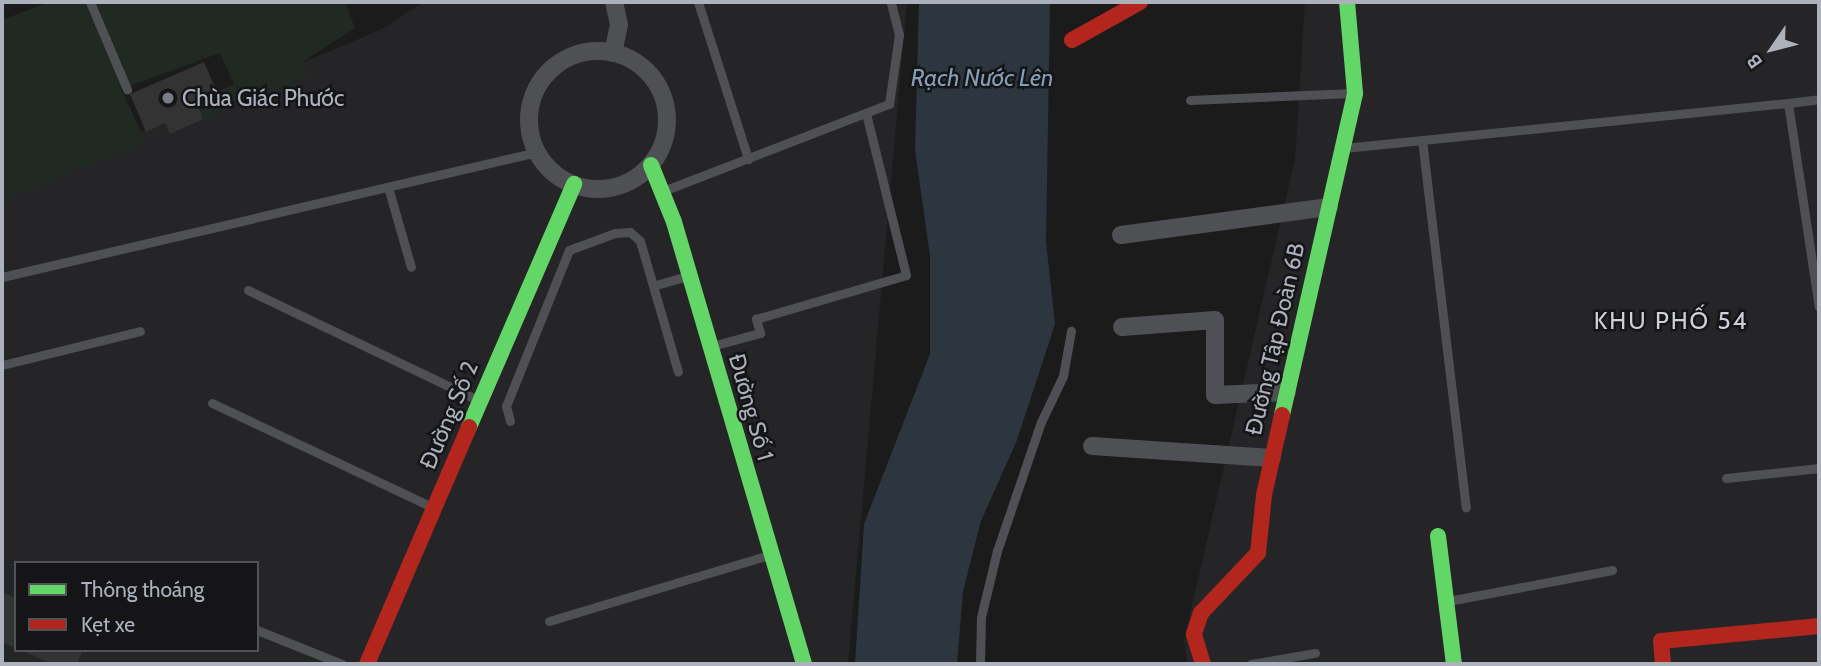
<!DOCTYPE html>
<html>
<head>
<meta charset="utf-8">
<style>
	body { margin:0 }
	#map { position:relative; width:1821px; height:666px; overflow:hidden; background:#1b1b1b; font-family:Cabin,sans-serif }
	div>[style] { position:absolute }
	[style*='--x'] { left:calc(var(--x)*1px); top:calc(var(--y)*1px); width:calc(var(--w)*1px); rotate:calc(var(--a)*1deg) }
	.built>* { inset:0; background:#252527 }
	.green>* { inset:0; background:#202922 }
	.water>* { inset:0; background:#2d363e }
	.building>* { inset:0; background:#333 }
	.lane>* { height:9px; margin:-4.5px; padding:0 4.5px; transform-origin:4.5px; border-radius:4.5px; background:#4f5054 }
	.street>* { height:18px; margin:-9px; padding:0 9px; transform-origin:9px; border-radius:9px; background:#4f5054 }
	.street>.ring { margin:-9px; padding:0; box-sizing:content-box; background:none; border:18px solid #4f5054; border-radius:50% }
	.fast>* { height:16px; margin:-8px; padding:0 8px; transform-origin:8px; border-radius:8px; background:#63d668 }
	.jam>* { height:16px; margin:-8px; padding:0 8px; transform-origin:8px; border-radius:8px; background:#b3261e }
	.dots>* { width:19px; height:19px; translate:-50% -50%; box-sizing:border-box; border:4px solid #151517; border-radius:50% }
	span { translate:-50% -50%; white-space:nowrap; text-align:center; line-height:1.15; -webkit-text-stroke:5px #151517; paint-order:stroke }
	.poi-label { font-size:23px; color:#acb1bc }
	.left { translate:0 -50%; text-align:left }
	.street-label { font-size:23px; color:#acb1bc }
	.water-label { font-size:24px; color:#839eb7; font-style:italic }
	.neighbourhood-label { font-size:24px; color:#cdd0d8; letter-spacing:2px }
	.frame { position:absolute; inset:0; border:4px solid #acb1bc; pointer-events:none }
	.legend { position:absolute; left:14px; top:561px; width:245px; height:91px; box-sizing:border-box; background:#151517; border:2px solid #515359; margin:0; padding:9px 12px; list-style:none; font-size:21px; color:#acb1bc }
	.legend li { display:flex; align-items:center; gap:14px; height:35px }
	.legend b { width:35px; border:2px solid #515359 }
	.north { position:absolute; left:1737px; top:14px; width:70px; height:70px; -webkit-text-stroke:5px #151517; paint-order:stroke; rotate:235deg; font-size:19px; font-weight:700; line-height:28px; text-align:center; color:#acb1bc }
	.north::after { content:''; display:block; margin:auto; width:24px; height:32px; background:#acb1bc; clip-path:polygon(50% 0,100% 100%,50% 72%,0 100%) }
</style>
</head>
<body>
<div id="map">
	<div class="built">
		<i style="clip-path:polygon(evenodd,423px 2px,907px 2px,848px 664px,2px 664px,2px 191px,382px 29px,423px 2px,16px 563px,257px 563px,257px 650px,16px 650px,16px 563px)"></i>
		<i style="clip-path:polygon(1305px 2px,1819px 2px,1819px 664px,1187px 664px,1184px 640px,1295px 159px)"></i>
	</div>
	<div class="green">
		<i style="clip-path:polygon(49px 2px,345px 2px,355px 28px,304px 61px,308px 77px,203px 119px,196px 101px,234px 84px,220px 53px,121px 89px,146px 142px,2px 200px,2px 20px)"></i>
	</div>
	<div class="water">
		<i style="clip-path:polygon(919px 2px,1050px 2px,1046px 242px,1055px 324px,1017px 440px,981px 521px,963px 591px,957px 664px,855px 664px,864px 524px,930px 354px,930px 256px,915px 150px)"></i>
	</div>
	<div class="building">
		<i style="clip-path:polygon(204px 62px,217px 92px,196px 101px,203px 119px,170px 134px,165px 123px,146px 132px,130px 94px)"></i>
		<i style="clip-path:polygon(2px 592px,16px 598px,16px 648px,2px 642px)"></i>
		<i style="clip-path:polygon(21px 650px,83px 650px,77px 664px,52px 664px)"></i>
	</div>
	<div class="lane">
		<i style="--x:90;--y:2;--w:95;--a:67"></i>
		<i style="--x:698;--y:2;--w:165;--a:72.3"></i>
		<i style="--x:1190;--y:100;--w:163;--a:-2.5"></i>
		<i style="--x:1788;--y:103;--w:31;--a:-7"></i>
		<i style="--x:1422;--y:140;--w:370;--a:83.2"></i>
		<i style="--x:1344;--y:148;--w:446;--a:-5.8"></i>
		<i style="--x:1788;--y:103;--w:206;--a:81.4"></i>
		<i style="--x:388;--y:187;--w:83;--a:74"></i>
		<i style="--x:663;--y:191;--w:242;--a:-21.1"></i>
		<i style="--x:889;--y:104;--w:70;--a:-81.8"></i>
		<i style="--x:899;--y:35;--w:34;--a:-104"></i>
		<i style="--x:2;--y:277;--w:549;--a:-13.15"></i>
		<i style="--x:656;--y:285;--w:33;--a:-16"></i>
		<i style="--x:248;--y:290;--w:255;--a:25.6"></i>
		<i style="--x:712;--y:346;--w:50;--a:-15.2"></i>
		<i style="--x:760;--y:333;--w:15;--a:-106"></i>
		<i style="--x:756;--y:319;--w:156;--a:-16.3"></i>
		<i style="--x:906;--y:275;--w:167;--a:-103.9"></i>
		<i style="--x:2;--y:365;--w:142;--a:-13.8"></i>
		<i style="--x:212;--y:403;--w:243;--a:25.3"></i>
		<i style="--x:510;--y:421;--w:16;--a:-105"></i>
		<i style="--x:506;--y:406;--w:168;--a:-68"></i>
		<i style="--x:569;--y:250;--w:49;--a:-20.3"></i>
		<i style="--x:615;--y:233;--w:15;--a:-4"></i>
		<i style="--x:630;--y:232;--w:13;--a:42"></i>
		<i style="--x:640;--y:241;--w:136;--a:73.8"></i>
		<i style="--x:1726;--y:478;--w:94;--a:-6.1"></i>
		<i style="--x:1448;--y:601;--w:167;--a:-10.7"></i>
		<i style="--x:549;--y:621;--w:230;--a:-16.7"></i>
		<i style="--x:257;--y:630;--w:92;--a:21.8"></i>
		<i style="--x:980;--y:664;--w:47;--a:-88.8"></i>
		<i style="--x:981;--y:617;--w:68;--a:-76.4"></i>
		<i style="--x:997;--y:551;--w:136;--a:-71.2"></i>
		<i style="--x:1041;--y:422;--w:51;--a:-64.4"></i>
		<i style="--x:1063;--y:376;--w:46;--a:-79.9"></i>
		<i style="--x:1251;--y:664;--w:65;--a:-9.8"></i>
	</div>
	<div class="street">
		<i class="ring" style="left:529px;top:51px;width:120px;height:120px"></i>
		<i style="--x:613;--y:53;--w:29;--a:-78"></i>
		<i style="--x:619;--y:25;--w:24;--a:-102"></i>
		<i style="--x:1121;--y:235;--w:210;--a:-7.7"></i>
		<i style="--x:1122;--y:327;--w:93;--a:-4.3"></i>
		<i style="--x:1215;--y:320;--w:75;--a:90"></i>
		<i style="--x:1215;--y:395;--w:72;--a:-2.4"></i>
		<i style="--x:1092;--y:446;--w:180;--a:3.8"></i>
	</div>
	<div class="fast">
		<i style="--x:651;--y:165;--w:61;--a:68"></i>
		<i style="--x:674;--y:222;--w:461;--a:73.6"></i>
		<i style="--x:1282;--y:415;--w:330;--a:-77.2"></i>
		<i style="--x:1355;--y:93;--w:91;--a:-95"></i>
		<i style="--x:469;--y:427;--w:265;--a:-66.6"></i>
		<i style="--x:1438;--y:536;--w:129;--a:82.9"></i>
	</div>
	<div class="jam">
		<i style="--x:1072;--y:40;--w:78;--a:-29.2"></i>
		<i style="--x:367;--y:664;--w:258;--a:-66.7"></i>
		<i style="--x:1203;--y:664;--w:31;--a:-107"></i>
		<i style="--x:1194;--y:634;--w:22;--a:-72"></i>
		<i style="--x:1201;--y:613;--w:83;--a:-46.5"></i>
		<i style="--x:1258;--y:553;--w:58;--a:-84.1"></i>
		<i style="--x:1264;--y:495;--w:82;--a:-77.3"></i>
		<i style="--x:1663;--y:664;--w:23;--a:-95"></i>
		<i style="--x:1661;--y:641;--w:159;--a:-5.4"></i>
	</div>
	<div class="dots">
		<i style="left:168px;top:98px;background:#797c84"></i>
	</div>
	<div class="poi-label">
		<span class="left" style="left:182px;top:98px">Chùa Giác Phước</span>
	</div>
	<div class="street-label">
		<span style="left:1275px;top:339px;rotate:-77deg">Đường Tập Đoàn 6B</span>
		<span style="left:751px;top:407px;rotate:74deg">Đường Số 1</span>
		<span style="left:449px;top:415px;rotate:-67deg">Đường Số 2</span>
	</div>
	<div class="water-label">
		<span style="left:982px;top:78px">Rạch Nước Lên</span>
	</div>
	<div class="neighbourhood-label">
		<span style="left:1671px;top:321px">KHU PHỐ 54</span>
	</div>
	<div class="frame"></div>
	<ul class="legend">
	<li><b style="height:9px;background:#63d668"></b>Thông thoáng</li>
	<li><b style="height:9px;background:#b3261e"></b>Kẹt xe</li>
	</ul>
	<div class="north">B</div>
</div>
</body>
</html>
